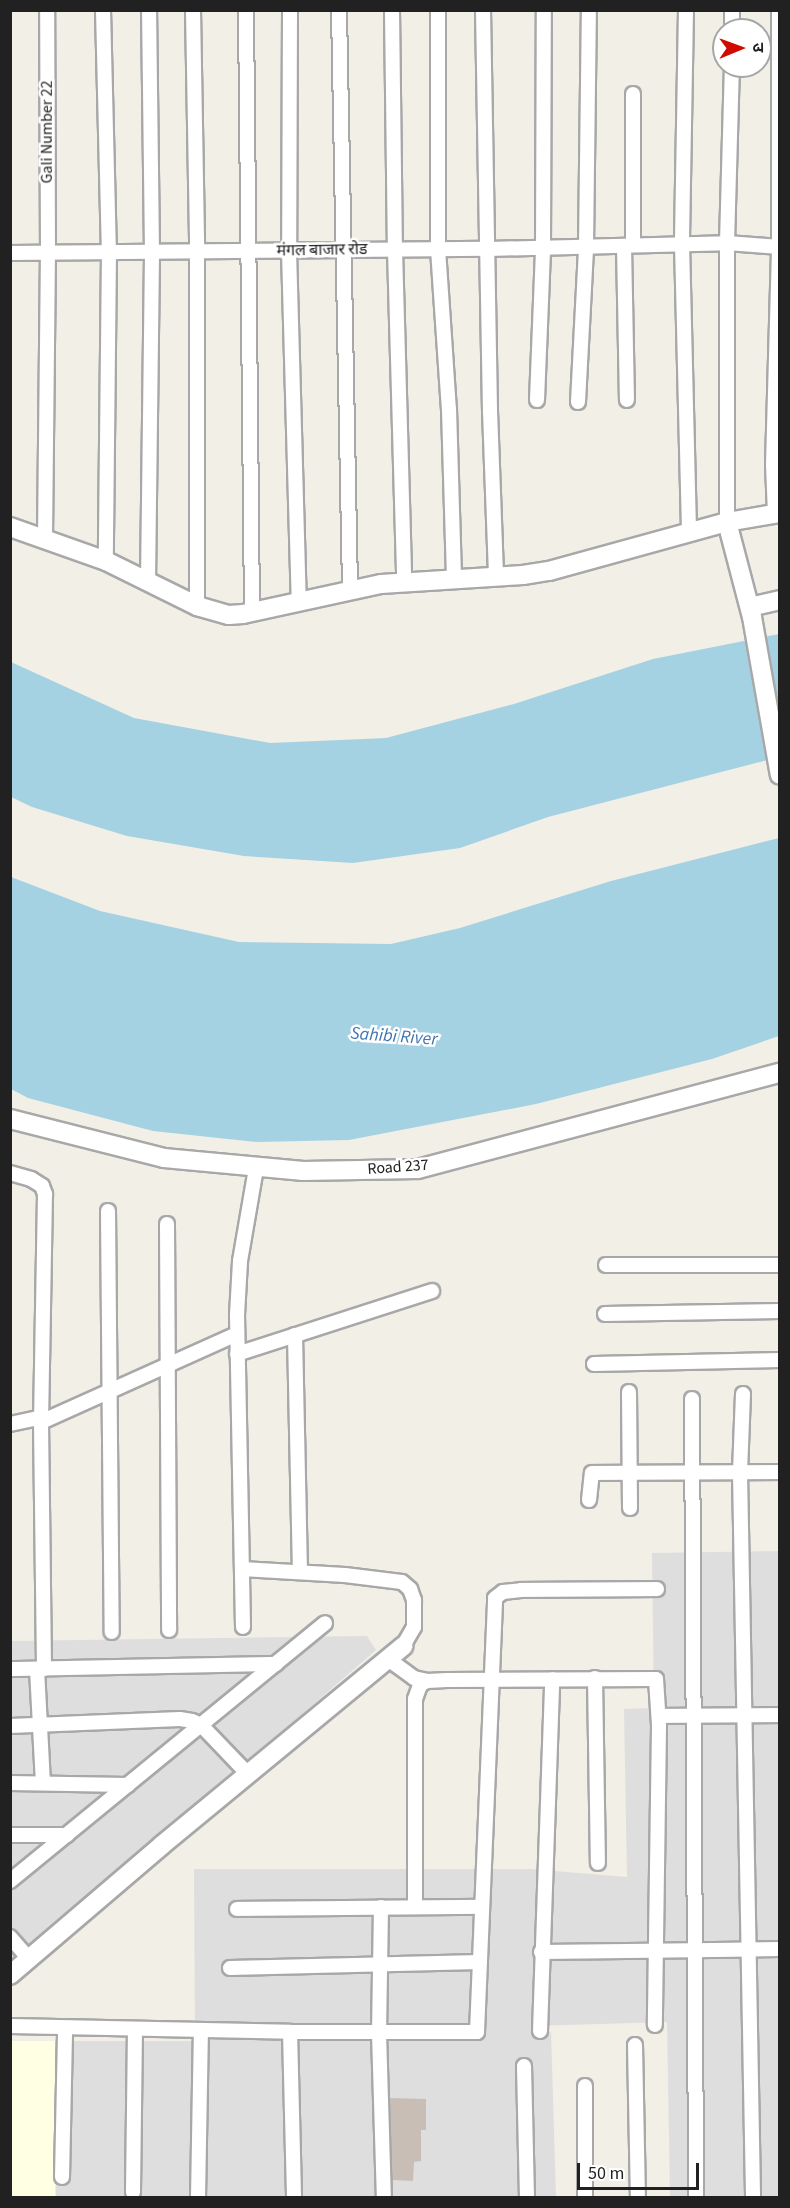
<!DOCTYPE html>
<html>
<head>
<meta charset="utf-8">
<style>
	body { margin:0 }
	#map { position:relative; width:790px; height:2208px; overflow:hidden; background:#f2efe7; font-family:"Source Sans 3","Noto Sans Devanagari",sans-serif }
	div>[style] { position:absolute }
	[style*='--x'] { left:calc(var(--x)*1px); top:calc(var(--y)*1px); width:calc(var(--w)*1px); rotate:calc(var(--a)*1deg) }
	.residential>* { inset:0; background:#dfdede }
	.education>* { inset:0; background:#feffe3; transform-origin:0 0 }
	.water>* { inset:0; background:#a4d2e3 }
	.building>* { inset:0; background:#c8beb6 }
	.roads { filter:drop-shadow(2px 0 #a8a8a8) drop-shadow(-2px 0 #a8a8a8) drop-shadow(0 2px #a8a8a8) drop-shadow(0 -2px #a8a8a8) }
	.minor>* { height:14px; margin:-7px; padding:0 7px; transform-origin:7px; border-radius:7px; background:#fff }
	.tertiary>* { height:18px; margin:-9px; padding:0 9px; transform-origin:9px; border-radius:9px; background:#fff }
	span { translate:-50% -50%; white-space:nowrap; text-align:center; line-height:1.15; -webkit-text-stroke:5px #fff; paint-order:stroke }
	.street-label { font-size:16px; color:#212121 }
	.water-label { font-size:18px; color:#4074b2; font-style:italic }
	.frame { position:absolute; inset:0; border:12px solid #212121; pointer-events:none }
	.north { position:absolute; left:712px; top:18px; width:60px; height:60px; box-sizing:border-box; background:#fff; border:2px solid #a6a6a6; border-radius:50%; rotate:89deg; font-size:16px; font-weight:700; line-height:24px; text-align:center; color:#212121 }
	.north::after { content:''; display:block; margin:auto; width:21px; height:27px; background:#d20b00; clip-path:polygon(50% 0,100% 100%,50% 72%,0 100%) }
	.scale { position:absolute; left:577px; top:2163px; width:122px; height:27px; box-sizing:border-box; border:3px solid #212121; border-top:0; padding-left:8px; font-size:18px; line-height:21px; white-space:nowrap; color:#212121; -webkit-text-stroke:4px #fff; paint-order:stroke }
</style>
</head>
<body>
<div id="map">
	<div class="residential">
		<i style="clip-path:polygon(779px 1551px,779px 2197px,670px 2197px,667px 2022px,532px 2026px,551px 2032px,556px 2197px,56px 2197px,55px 2041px,195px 2041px,194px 1869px,530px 1869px,627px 1877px,624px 1709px,654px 1708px,652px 1553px)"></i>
		<i style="clip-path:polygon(367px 1636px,376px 1650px,11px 1968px,11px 1641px)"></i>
	</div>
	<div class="education">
		<i style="left:10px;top:2041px;width:45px;height:156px"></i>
	</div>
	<div class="water">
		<i style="clip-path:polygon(779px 634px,779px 757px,548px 817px,460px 848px,353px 863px,244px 856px,127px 836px,32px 807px,11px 797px,11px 662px,134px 718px,270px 743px,386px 738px,514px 704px,653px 659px)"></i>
		<i style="clip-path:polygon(779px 838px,779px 1036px,712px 1059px,536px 1104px,349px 1140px,257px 1142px,153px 1131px,28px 1098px,11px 1089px,11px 877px,100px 911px,239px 942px,391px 944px,460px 928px,611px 881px)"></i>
	</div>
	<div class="building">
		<i style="clip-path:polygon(390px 2098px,426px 2099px,426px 2130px,421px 2130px,421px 2161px,414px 2162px,413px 2181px,392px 2180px)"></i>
	</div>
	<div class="roads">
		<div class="minor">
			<i style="--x:103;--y:10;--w:242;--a:88.6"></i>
			<i style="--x:109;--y:252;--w:309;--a:90.6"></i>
			<i style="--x:193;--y:10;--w:241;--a:89"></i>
			<i style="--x:197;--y:251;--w:355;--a:90"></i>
			<i style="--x:246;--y:10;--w:602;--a:89.43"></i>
			<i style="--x:290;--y:10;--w:241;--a:90.2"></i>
			<i style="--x:289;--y:251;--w:351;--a:88.4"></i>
			<i style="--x:339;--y:10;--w:580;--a:88.91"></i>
			<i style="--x:392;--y:10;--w:240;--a:89.3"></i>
			<i style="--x:395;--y:250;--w:332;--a:88.4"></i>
			<i style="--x:438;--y:10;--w:239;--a:90"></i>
			<i style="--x:438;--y:249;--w:160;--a:86.1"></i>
			<i style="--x:449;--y:409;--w:169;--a:88.3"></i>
			<i style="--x:483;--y:10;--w:401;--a:89"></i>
			<i style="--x:490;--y:411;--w:166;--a:87.9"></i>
			<i style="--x:686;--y:10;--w:234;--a:91"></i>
			<i style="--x:682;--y:244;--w:288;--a:88.6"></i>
			<i style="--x:732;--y:10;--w:20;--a:90"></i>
			<i style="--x:633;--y:245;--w:151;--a:-90"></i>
			<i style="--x:624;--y:246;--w:154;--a:88.9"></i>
			<i style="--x:10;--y:253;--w:478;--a:-0.5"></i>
			<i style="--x:488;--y:249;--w:239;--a:-1.4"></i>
			<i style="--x:727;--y:243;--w:53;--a:4.3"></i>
			<i style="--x:537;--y:400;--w:152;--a:-87.7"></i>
			<i style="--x:543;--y:248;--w:238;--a:-89.8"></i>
			<i style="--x:578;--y:402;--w:155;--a:-87"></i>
			<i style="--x:586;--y:247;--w:237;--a:-89.3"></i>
			<i style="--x:775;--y:514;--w:49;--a:-92.3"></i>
			<i style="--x:773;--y:465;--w:218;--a:-88.4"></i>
			<i style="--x:779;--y:247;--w:237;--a:-90"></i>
			<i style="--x:727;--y:522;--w:279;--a:-90"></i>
			<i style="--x:727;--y:243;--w:177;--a:-88.4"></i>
			<i style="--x:45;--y:537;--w:284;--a:-89.4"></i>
			<i style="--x:48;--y:253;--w:243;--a:-90.2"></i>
			<i style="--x:148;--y:582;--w:330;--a:-89.3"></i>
			<i style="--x:152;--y:252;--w:242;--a:-90.7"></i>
			<i style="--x:10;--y:1173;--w:22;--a:16"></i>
			<i style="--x:31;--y:1179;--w:13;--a:32"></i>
			<i style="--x:42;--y:1186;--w:9;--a:69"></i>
			<i style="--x:45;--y:1194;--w:228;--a:91"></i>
			<i style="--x:41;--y:1422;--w:247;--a:89.3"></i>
			<i style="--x:108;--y:1211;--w:421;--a:89.5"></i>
			<i style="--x:167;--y:1224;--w:406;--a:89.7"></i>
			<i style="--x:606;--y:1265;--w:174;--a:0"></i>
			<i style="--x:605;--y:1314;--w:175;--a:-1"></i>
			<i style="--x:295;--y:1335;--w:237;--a:88.8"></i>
			<i style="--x:237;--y:1354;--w:205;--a:-17.9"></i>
			<i style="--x:594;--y:1364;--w:186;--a:-1.2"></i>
			<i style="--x:629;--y:1392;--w:116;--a:89.5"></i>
			<i style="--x:743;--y:1394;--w:78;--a:92.2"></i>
			<i style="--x:740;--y:1472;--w:726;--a:88.97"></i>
			<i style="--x:692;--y:1399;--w:799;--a:89.71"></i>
			<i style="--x:41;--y:1422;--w:215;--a:-24.2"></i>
			<i style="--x:10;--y:1424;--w:33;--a:-12"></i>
			<i style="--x:589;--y:1500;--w:27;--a:-84"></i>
			<i style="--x:592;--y:1473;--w:188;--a:-0.3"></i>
			<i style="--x:242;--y:1569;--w:103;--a:3.3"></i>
			<i style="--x:345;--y:1575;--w:57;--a:7"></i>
			<i style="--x:402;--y:1582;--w:11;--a:41"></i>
			<i style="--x:410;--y:1589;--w:12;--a:70"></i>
			<i style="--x:414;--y:1600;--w:27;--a:90"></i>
			<i style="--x:414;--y:1627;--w:22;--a:120"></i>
			<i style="--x:243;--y:1627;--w:312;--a:-91.1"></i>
			<i style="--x:237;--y:1315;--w:54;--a:-86.8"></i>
			<i style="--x:240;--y:1261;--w:94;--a:-80.2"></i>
			<i style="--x:388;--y:1659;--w:32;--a:36"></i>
			<i style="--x:414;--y:1678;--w:13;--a:13"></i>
			<i style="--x:10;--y:1669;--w:266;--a:-1.1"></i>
			<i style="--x:37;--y:1669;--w:114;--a:87"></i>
			<i style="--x:595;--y:1678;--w:185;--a:89.1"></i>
			<i style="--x:659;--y:1716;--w:121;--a:-0.5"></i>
			<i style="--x:10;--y:1726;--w:170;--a:-2.4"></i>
			<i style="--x:180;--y:1719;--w:12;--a:9"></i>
			<i style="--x:192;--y:1721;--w:10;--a:24"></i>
			<i style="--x:201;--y:1725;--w:68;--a:46.2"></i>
			<i style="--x:10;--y:1783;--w:118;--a:1"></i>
			<i style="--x:10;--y:1835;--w:57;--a:0"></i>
			<i style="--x:10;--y:1881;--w:407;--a:-39.3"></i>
			<i style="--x:381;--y:1907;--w:126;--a:90.9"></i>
			<i style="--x:379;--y:2033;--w:165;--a:88.3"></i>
			<i style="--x:415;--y:1907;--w:208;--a:-90"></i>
			<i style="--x:415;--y:1699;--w:15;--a:-70"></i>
			<i style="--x:420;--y:1685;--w:8;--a:-30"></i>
			<i style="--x:427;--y:1681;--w:20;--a:-3"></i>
			<i style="--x:447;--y:1680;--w:209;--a:-0.3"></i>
			<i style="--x:656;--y:1679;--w:47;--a:86.3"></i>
			<i style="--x:659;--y:1726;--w:299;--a:90.8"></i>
			<i style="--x:237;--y:1909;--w:244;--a:-0.5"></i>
			<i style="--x:10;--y:1937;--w:29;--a:49"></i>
			<i style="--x:541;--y:1952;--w:239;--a:-0.7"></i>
			<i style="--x:230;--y:1968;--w:250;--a:-1.4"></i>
			<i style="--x:10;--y:2026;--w:280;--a:1.2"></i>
			<i style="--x:290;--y:2032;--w:187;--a:0"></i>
			<i style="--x:477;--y:2032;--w:434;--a:-87.6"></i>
			<i style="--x:495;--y:1598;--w:10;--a:-37"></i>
			<i style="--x:503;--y:1592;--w:18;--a:-6"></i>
			<i style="--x:521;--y:1590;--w:136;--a:-0.4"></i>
			<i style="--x:540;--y:2031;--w:352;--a:-88"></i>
			<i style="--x:290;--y:2032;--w:166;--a:88.6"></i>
			<i style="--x:635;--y:2045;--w:153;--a:88.9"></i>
			<i style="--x:524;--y:2066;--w:132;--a:88.7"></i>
			<i style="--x:585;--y:2086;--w:112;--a:90"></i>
			<i style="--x:62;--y:2177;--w:149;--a:-88.8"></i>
			<i style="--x:133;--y:2192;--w:163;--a:-89.3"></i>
			<i style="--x:198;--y:2198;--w:168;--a:-89"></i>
		</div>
		<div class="tertiary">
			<i style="--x:727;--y:522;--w:98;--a:75.3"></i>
			<i style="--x:752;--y:617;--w:160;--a:80"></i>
			<i style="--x:10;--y:527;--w:102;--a:19.5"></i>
			<i style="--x:106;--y:561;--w:102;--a:26.3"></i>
			<i style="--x:197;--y:606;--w:33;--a:16"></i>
			<i style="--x:229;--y:615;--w:14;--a:-4"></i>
			<i style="--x:243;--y:614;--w:141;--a:-12.3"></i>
			<i style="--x:381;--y:584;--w:142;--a:-3.6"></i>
			<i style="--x:523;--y:575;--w:26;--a:-9"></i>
			<i style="--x:549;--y:571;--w:185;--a:-15.4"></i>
			<i style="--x:727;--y:522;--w:54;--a:-9.6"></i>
			<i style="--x:750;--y:607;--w:31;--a:-13"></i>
			<i style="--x:10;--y:1119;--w:159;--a:14.2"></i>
			<i style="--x:164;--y:1158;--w:140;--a:5.3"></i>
			<i style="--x:303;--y:1171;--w:115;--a:-1"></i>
			<i style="--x:418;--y:1169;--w:375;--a:-14.9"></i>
			<i style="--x:10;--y:1975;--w:200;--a:-40.5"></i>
			<i style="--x:162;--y:1845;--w:313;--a:-39.5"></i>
		</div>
	</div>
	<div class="street-label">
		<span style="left:47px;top:132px;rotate:-90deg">Gali Number 22</span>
		<span style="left:322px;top:250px;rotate:-1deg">मंगल बाजार रोड</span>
		<span style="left:398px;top:1167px;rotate:-4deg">Road 237</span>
	</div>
	<div class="water-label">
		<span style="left:394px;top:1037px;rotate:4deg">Sahibi River</span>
	</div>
	<div class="frame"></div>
	<div class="north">उ</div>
	<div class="scale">50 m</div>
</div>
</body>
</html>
